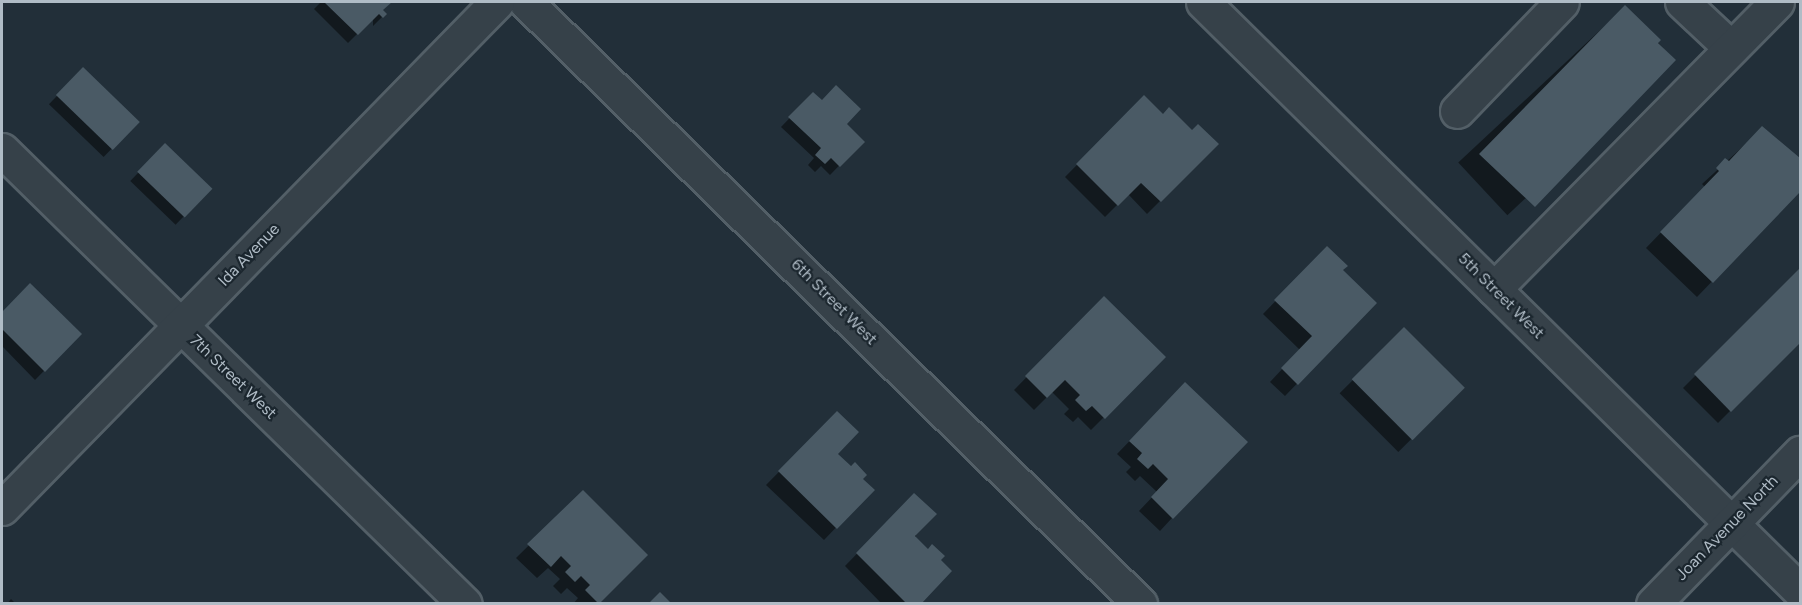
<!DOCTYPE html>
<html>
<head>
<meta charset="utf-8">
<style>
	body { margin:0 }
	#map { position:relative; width:1802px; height:605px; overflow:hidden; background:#222f39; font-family:Figtree,sans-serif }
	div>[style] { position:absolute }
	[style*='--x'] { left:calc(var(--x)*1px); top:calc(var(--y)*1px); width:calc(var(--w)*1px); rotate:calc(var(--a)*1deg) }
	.shadow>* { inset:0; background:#0007; transform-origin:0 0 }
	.building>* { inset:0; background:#4a5a65; transform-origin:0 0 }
	.roads { filter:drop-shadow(2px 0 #535f67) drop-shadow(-2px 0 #535f67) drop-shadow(0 2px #535f67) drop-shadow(0 -2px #535f67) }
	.minor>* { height:33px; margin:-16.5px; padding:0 16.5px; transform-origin:16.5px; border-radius:16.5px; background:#364149 }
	span { translate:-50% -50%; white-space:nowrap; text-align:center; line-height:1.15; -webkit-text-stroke:4.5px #1b262e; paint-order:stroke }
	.street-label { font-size:16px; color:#b0bcc6 }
	.frame { position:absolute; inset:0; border:3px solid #b0bcc6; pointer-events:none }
</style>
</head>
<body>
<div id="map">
	<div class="shadow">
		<i style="clip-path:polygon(321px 2px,390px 2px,381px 10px,382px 17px,373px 26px,373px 18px,348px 43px,314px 9px)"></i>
		<i style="left:1625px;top:7px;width:72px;height:228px;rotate:47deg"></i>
		<i style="left:83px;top:69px;width:76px;height:49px;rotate:44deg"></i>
		<i style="clip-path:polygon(813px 94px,862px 142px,830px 175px,821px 166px,815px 172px,808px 165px,814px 158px,781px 127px)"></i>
		<i style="clip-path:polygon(1144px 97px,1163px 116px,1217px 144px,1147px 214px,1128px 194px,1105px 217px,1065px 177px)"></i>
		<i style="clip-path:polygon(1762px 129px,1800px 160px,1800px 190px,1697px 297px,1646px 248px,1705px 187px,1702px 184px)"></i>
		<i style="left:165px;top:145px;width:63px;height:50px;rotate:44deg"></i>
		<i style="clip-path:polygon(1327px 248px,1341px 270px,1375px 303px,1285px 396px,1270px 382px,1300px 350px,1263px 314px)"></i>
		<i style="clip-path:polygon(1800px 271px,1800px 341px,1718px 423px,1683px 388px)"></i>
		<i style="clip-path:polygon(30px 285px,80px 334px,35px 380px,2px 346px,2px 314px)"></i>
		<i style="clip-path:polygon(1104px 298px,1164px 357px,1091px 430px,1078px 417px,1073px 422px,1064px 414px,1069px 409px,1052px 392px,1034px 410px,1014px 390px)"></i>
		<i style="left:1404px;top:329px;width:83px;height:91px;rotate:45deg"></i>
		<i style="clip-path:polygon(1185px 384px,1172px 518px,1160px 531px,1139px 511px,1157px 492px,1140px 476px,1135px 481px,1126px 472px,1131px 467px,1117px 454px)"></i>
		<i style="clip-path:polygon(837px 413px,835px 454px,849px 467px,854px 464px,861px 479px,872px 490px,824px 540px,766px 485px)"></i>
		<i style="clip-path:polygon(583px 492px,646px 555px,597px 604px,573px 604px,578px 598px,567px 588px,561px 594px,553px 586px,560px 579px,548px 568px,537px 578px,516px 558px)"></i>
		<i style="clip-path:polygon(914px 495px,919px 604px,882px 604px,845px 566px)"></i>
		<i style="clip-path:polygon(11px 599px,16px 604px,7px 604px)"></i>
	</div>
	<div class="building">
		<i style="clip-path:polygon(324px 2px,392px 2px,383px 10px,387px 14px,383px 18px,379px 14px,358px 35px)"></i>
		<i style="clip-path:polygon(1625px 5px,1661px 40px,1658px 43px,1676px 60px,1535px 207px,1479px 154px)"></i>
		<i style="left:83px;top:67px;width:79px;height:39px;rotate:44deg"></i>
		<i style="clip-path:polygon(836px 85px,861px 109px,847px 124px,865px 142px,840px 167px,831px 158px,825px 164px,815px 155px,821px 148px,788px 117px,813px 92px,822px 100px)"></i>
		<i style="clip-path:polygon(1144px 95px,1163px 114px,1169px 107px,1192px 130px,1198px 124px,1219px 144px,1161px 202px,1141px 183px,1118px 206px,1076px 164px)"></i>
		<i style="clip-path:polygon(1762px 126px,1800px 158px,1800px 192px,1713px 283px,1660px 232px,1719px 171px,1716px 168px,1725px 158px,1729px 161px)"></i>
		<i style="left:165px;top:143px;width:66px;height:40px;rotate:44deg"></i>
		<i style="clip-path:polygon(1327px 246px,1348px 266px,1343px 270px,1377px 303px,1298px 385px,1281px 368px,1312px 336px,1274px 300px)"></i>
		<i style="clip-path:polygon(1800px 268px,1800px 343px,1731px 412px,1694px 374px)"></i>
		<i style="clip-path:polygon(30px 283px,82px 334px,45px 372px,2px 329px,2px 312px)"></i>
		<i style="clip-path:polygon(1104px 296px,1166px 357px,1105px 419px,1092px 406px,1086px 411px,1075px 400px,1080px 395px,1065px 380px,1047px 398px,1025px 376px)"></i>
		<i style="left:1404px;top:327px;width:86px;height:74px;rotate:45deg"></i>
		<i style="clip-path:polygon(1185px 382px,1248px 442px,1173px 519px,1151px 497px,1168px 479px,1153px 464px,1148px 469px,1137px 459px,1142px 453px,1129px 441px)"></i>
		<i style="clip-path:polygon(837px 411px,859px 432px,838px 454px,851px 466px,855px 462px,867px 475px,863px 479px,875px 490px,837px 529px,778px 471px)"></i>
		<i style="clip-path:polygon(583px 490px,648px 555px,599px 604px,585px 590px,590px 585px,581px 576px,575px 582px,565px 572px,571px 566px,561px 556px,551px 567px,527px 544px)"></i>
		<i style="clip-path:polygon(914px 493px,937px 514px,915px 536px,928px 549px,932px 544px,945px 556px,941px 560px,952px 571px,921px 604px,907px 604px,856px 553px)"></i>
		<i style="clip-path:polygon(660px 592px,672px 604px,648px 604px)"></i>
	</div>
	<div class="roads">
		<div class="minor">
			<i style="--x:526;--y:2;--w:860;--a:44.43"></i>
			<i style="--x:1203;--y:2;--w:839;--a:44.61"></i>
			<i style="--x:1682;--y:2;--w:67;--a:43.2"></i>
			<i style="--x:1457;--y:111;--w:151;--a:-46.1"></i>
			<i style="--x:2;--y:150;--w:648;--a:44.44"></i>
			<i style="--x:1494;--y:289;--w:403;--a:-45.4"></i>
			<i style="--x:2;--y:508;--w:708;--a:-45.63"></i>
			<i style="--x:1653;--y:604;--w:211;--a:-45.8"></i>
		</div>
	</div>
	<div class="street-label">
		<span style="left:249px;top:255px;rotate:-46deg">Ida Avenue</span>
		<span style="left:1501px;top:296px;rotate:45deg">5th Street West</span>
		<span style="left:834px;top:302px;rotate:45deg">6th Street West</span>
		<span style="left:233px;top:377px;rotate:44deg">7th Street West</span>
		<span style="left:1727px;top:528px;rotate:-46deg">Joan Avenue North</span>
	</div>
	<div class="frame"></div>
</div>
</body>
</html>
